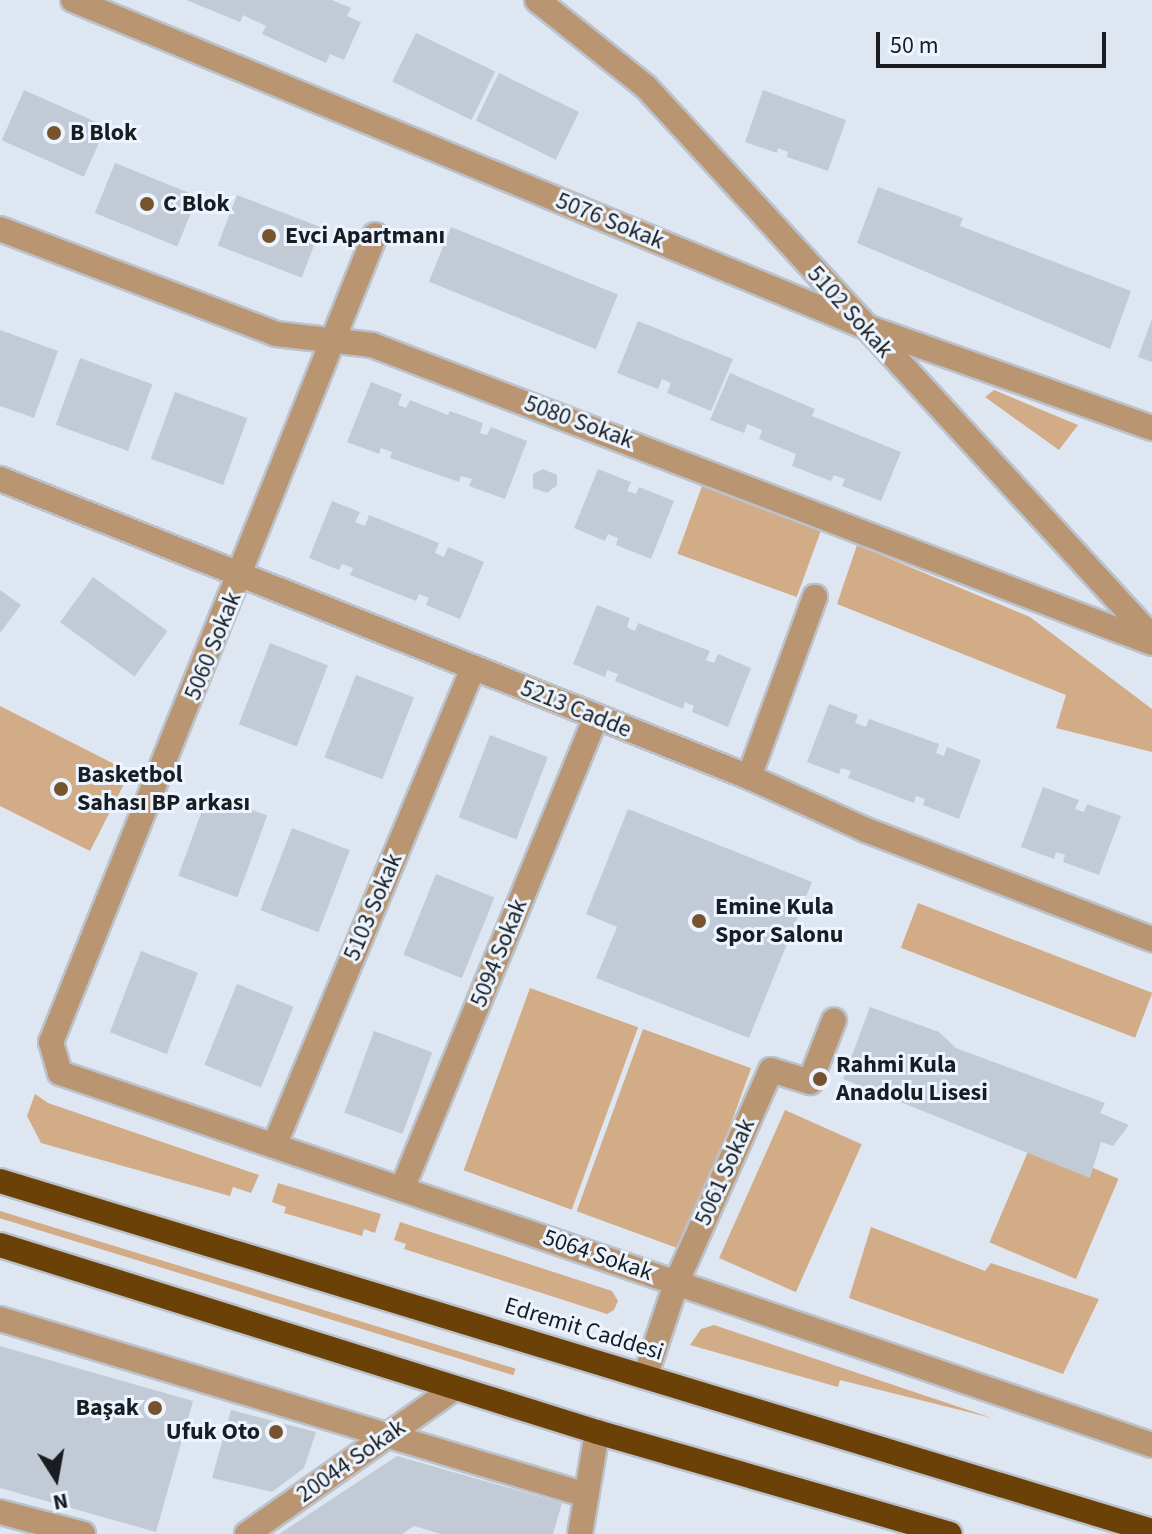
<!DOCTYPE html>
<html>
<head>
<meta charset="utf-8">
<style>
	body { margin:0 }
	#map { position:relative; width:1152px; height:1534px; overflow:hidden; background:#dee7f1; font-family:"Source Sans 3",sans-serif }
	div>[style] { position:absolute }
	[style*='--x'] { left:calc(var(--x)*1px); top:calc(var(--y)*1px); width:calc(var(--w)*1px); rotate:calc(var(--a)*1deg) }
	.green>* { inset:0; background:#d1ac86; transform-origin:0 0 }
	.building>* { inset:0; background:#c2cbd5; transform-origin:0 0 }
	.roads { filter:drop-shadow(2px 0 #bbc2cb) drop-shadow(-2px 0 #bbc2cb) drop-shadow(0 2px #bbc2cb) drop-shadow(0 -2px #bbc2cb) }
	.minor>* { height:24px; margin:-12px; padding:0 12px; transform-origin:12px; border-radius:12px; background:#b99671 }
	.highway>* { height:24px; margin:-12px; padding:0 12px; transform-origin:12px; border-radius:12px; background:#6b4108 }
	.dots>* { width:22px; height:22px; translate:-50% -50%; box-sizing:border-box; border:4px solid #ebf4ff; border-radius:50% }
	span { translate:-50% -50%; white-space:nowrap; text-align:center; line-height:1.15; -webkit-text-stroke:6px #ebf4ff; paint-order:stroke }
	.poi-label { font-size:24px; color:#191c20; font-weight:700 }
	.left { translate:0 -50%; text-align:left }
	.right { translate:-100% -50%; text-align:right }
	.street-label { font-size:24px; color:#191c20 }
	.north { position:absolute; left:16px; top:1438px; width:80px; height:80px; -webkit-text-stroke:6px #ebf4ff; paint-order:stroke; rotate:169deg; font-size:22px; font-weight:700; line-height:32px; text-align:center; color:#191c20 }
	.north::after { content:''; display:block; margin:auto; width:28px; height:36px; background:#191c20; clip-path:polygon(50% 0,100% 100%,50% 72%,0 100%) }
	.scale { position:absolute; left:876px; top:32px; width:230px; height:36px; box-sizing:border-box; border:4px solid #191c20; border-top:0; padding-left:10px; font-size:24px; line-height:28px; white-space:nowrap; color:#191c20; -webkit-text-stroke:6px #ebf4ff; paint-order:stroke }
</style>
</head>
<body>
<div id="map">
	<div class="green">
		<i style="clip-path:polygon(994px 390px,1078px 425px,1059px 450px,985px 397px)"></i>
		<i style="left:702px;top:486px;width:127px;height:72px;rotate:20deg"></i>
		<i style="clip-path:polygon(857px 545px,1030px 617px,1152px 709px,1152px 752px,1056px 728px,1066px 695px,837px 604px)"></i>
		<i style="clip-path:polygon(0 706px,130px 772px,90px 851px,0 806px)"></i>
		<i style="left:918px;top:903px;width:251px;height:48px;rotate:21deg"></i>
		<i style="left:530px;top:988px;width:115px;height:194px;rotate:20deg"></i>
		<i style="left:643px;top:1029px;width:115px;height:194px;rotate:20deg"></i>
		<i style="clip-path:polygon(35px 1094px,48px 1103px,259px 1175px,251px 1193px,233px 1187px,230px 1196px,41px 1143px,27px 1116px)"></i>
		<i style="left:785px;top:1110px;width:84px;height:162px;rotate:24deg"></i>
		<i style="left:1032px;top:1142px;width:94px;height:109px;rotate:23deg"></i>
		<i style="clip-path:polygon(278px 1183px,381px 1214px,375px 1233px,364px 1229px,362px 1236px,284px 1213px,286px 1207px,272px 1202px)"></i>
		<i style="left:0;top:1211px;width:539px;height:7px;rotate:17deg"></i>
		<i style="clip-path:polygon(400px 1222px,612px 1291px,618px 1301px,614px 1310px,607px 1314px,404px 1249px,406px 1244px,394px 1240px)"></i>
		<i style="clip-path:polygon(871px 1227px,985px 1271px,991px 1263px,1099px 1299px,1063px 1374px,849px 1298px)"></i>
		<i style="clip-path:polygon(714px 1325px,992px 1418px,840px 1380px,838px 1387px,690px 1345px,701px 1329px)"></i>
	</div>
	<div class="building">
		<i style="clip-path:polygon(186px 0,332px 0,351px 8px,347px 16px,361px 22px,344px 60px,330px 54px,326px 63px,262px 34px,266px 26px,243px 15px,240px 22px)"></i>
		<i style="left:416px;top:33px;width:88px;height:54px;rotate:26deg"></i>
		<i style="left:499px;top:73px;width:89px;height:53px;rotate:26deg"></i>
		<i style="left:24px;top:90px;width:90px;height:55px;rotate:24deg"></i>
		<i style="clip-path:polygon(763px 90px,846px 120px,828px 171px,787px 157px,788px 152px,778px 148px,777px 153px,745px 142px)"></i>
		<i style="left:115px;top:163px;width:89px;height:54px;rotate:22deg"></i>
		<i style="clip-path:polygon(878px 187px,963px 218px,960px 226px,1131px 291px,1110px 349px,857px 243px)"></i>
		<i style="left:237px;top:195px;width:90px;height:54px;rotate:21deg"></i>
		<i style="left:451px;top:227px;width:180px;height:59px;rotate:22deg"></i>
		<i style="clip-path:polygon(1152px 319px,1152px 362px,1138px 357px)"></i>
		<i style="clip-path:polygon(638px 321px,733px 359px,711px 411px,667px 393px,671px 383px,662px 379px,658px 389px,617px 373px)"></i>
		<i style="clip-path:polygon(0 330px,58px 351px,34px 418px,0 406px)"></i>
		<i style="left:80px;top:358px;width:77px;height:71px;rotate:20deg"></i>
		<i style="clip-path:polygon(730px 373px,815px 409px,812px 416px,901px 452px,881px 501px,842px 486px,845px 479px,834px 475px,831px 481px,792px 466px,796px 454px,759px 439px,762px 430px,747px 424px,744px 433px,710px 420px)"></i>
		<i style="clip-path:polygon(371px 382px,402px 394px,398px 405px,406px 408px,410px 400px,448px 415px,450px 411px,483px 423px,480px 433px,487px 435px,491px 427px,527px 441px,505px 499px,469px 486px,472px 479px,461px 476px,459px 482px,390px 458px,392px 452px,381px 448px,379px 454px,347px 442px)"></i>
		<i style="left:175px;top:392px;width:77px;height:71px;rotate:20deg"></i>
		<i style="clip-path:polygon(543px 469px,557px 475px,557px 485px,547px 493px,533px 488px,533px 474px)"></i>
		<i style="clip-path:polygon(598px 469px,631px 482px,627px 491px,636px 494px,639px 487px,674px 501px,651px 559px,616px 545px,618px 538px,608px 534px,605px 541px,574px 528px)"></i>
		<i style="clip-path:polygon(332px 501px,360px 512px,355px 522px,365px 526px,369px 515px,439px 543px,435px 553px,444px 557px,448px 547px,484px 562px,460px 619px,426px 605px,429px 598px,419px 594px,416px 601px,350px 575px,353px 568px,342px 564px,339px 570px,309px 558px)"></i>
		<i style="left:93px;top:577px;width:92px;height:56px;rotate:36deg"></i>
		<i style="clip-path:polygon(0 590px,21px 605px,0 633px)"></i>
		<i style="clip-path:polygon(597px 605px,630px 618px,627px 627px,635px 631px,638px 623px,710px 651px,706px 660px,714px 663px,718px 654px,751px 668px,728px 727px,692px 712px,694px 706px,685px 702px,683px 709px,615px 681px,618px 674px,607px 670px,605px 677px,573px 664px)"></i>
		<i style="left:270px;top:643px;width:62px;height:87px;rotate:21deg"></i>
		<i style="left:356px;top:675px;width:62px;height:88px;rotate:21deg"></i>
		<i style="clip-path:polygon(829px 704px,858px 715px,855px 723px,866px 727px,869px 719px,939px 744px,936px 753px,944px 756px,947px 747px,981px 760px,959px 819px,923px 805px,925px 799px,916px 796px,914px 803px,848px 778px,851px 771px,841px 768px,839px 774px,807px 762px)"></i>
		<i style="left:490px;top:735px;width:62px;height:88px;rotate:21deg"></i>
		<i style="clip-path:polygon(1043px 787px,1079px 800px,1075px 809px,1084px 812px,1087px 804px,1121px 816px,1099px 875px,1063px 862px,1065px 855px,1056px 852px,1054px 859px,1021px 847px)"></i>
		<i style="left:208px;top:794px;width:63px;height:87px;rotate:20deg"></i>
		<i style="clip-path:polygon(628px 809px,812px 882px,749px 1038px,596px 978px,617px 927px,586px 914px)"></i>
		<i style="left:292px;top:828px;width:62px;height:88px;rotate:21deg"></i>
		<i style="left:436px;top:874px;width:63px;height:87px;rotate:22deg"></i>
		<i style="left:141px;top:951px;width:61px;height:87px;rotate:21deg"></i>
		<i style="left:237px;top:984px;width:61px;height:87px;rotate:22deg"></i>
		<i style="clip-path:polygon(870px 1007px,939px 1032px,956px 1048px,1105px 1103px,1100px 1113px,1129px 1125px,1113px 1146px,1101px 1142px,1090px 1178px,843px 1079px)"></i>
		<i style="left:374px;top:1031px;width:62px;height:87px;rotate:20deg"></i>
		<i style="clip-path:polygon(0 1346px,193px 1401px,156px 1532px,0 1488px)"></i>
		<i style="clip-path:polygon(231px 1410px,316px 1432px,304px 1468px,272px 1492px,212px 1478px)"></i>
		<i style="clip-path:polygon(397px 1456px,562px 1503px,553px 1534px,441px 1534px,414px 1526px,402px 1534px,279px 1534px)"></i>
	</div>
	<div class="roads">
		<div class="minor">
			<i style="--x:73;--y:0;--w:852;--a:22.41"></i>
			<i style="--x:861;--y:325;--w:309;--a:19.5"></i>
			<i style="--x:537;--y:0;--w:139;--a:38.6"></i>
			<i style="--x:646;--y:87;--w:747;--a:47.39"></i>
			<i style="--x:0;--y:229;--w:295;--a:20.8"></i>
			<i style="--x:276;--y:334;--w:97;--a:6.5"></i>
			<i style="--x:372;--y:345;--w:835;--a:20.91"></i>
			<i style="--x:375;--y:235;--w:870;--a:111.87"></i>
			<i style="--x:51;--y:1042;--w:32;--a:74"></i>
			<i style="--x:60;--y:1073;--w:1154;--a:18.81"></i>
			<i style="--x:0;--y:479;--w:806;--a:21.7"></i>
			<i style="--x:749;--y:777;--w:128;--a:24.4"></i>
			<i style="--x:866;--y:830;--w:306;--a:20.9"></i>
			<i style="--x:749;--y:777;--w:192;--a:-69.9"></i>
			<i style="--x:274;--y:1146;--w:518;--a:-67.4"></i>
			<i style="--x:402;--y:1189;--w:510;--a:-67.66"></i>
			<i style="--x:0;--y:1319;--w:612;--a:16.72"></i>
			<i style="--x:645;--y:1377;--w:101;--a:-71.6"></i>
			<i style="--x:677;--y:1281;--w:231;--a:-66"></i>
			<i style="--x:771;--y:1070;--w:41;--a:17.1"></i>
			<i style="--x:810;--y:1082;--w:66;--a:-68.8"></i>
			<i style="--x:0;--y:1512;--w:86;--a:14.8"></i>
			<i style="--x:247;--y:1534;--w:254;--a:-35.1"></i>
			<i style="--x:580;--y:1534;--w:103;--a:-80.5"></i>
		</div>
		<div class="highway">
			<i style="--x:0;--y:1181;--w:1204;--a:16.9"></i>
			<i style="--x:0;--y:1245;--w:626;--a:17.39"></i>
			<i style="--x:597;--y:1432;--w:367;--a:16.1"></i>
		</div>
	</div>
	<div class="dots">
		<i style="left:54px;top:133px;background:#77542d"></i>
		<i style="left:147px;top:204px;background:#77542d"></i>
		<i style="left:269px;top:236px;background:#77542d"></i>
		<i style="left:61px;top:789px;background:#77542d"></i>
		<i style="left:699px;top:921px;background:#77542d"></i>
		<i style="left:820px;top:1079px;background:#77542d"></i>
		<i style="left:155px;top:1408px;background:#77542d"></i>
		<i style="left:276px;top:1432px;background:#77542d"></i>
	</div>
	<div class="poi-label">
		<span class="left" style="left:70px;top:133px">B Blok</span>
		<span class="left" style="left:163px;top:204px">C Blok</span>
		<span class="left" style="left:285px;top:236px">Evci Apartmanı</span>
		<span class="left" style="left:77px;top:789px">Basketbol<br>Sahası BP arkası</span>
		<span class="left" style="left:715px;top:921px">Emine Kula<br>Spor Salonu</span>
		<span class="left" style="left:836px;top:1079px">Rahmi Kula<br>Anadolu Lisesi</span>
		<span class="right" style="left:139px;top:1408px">Başak</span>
		<span class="right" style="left:260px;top:1432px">Ufuk Oto</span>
	</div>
	<div class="street-label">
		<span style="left:610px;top:221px;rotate:22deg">5076 Sokak</span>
		<span style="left:850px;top:312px;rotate:48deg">5102 Sokak</span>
		<span style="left:579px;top:422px;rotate:20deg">5080 Sokak</span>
		<span style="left:213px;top:646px;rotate:-68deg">5060 Sokak</span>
		<span style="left:576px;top:709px;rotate:22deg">5213 Cadde</span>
		<span style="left:373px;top:907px;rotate:-67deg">5103 Sokak</span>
		<span style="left:499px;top:953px;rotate:-68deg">5094 Sokak</span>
		<span style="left:725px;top:1172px;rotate:-66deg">5061 Sokak</span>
		<span style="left:598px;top:1255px;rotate:19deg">5064 Sokak</span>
		<span style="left:584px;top:1329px;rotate:17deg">Edremit Caddesi</span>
		<span style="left:351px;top:1461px;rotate:-35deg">20044 Sokak</span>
	</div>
	<div class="north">N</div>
	<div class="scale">50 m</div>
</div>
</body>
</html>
